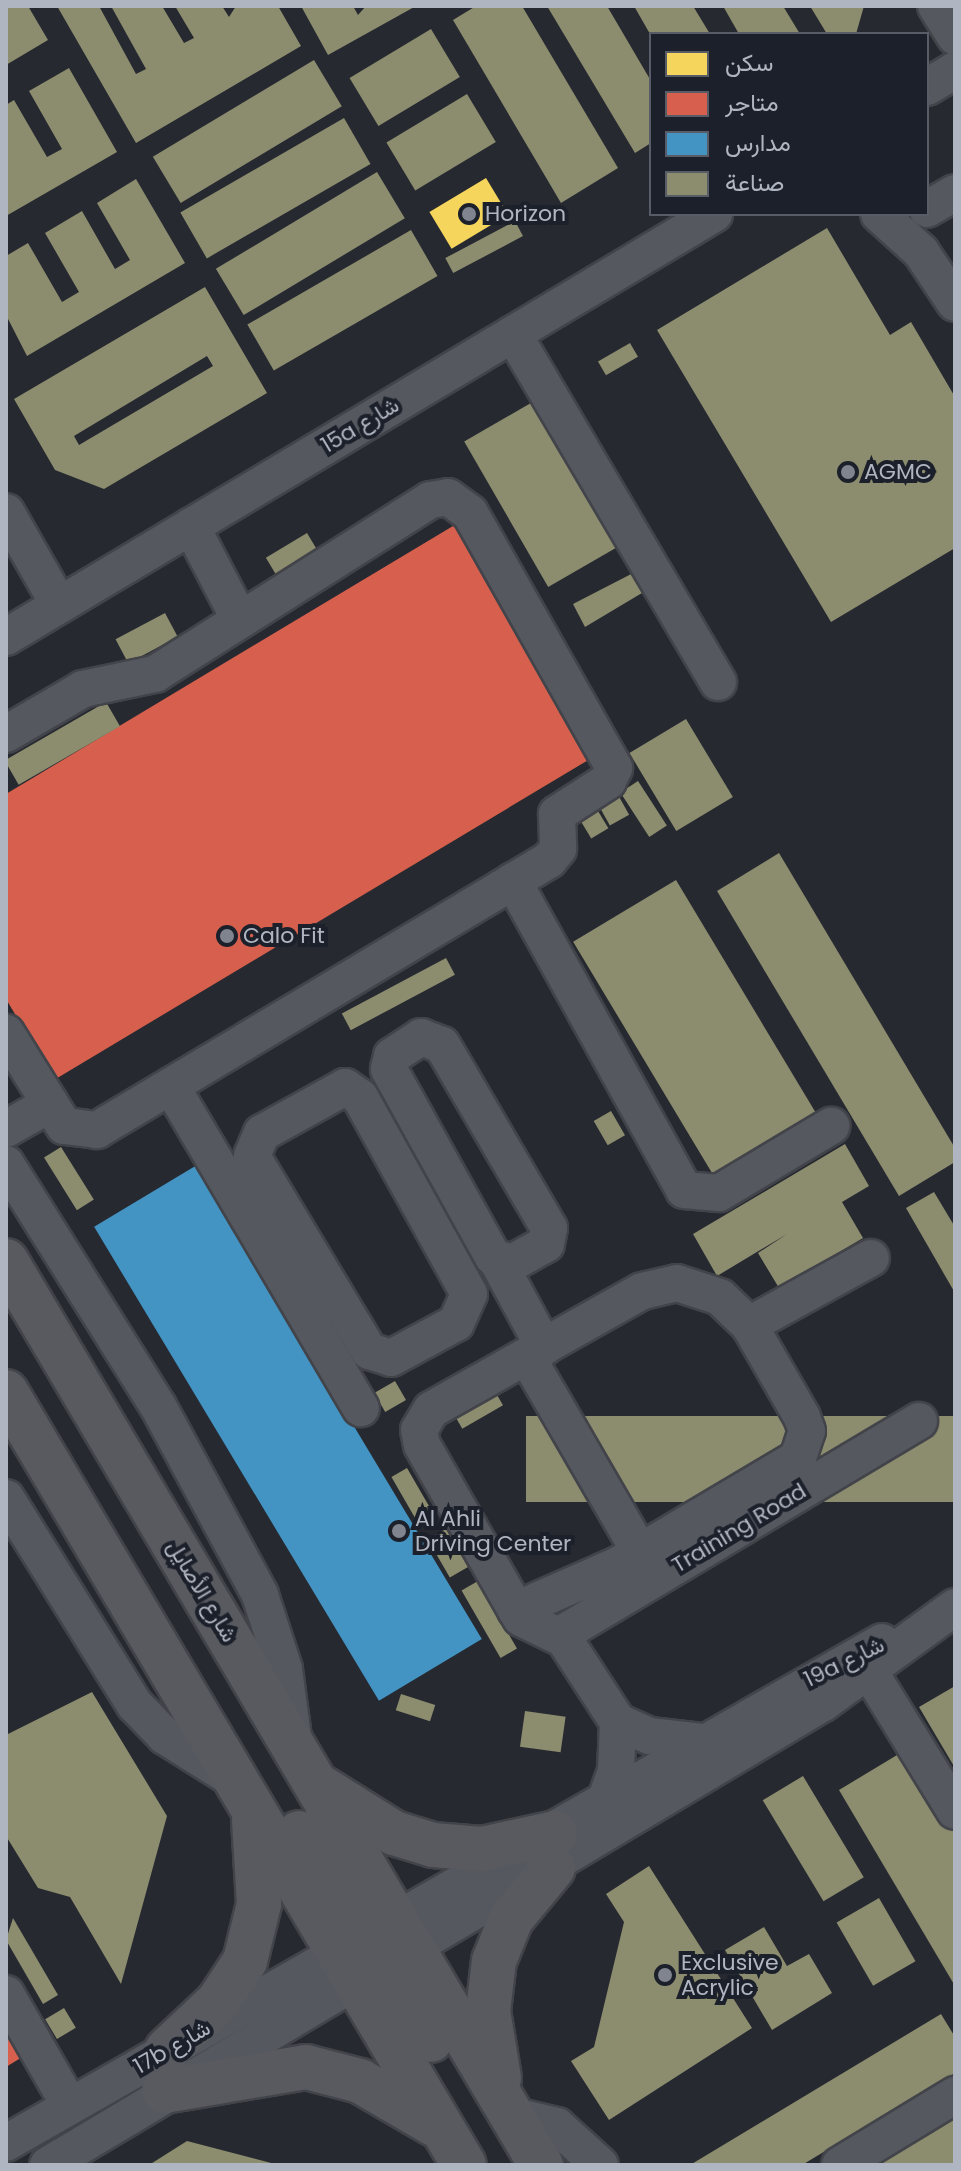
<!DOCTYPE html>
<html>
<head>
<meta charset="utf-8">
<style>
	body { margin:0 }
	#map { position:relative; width:961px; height:2171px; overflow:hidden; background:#262930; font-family:Poppins,Vazirmatn,sans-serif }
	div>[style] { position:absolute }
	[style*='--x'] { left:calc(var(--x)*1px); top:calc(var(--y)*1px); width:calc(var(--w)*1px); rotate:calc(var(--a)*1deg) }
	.homes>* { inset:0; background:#f6d55c; transform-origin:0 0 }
	.shops>* { inset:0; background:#d6604d }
	.schools>* { inset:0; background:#4393c3; transform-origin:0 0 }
	.industry>* { inset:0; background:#8c8c6e; transform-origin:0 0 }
	.roads { filter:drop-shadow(2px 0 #42444a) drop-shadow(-2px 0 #42444a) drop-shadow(0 2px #42444a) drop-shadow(0 -2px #42444a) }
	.minor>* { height:36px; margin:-18px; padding:0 18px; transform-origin:18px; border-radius:18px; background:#55585f }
	.major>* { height:44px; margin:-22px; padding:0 22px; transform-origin:22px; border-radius:22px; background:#585a60 }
	.dots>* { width:22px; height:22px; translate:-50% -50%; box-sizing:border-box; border:4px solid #1b202a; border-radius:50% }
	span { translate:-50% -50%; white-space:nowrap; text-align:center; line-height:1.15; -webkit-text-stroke:8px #1b202a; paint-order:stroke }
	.poi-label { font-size:22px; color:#b0b5c2 }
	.left { translate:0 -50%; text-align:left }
	.street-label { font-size:22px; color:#b0b5c2 }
	.frame { position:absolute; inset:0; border:8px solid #b0b5c2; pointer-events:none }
	.legend { position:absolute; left:649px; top:32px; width:280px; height:184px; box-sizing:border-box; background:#1b202a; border:2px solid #575c67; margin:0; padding:10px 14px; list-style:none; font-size:24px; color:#b0b5c2 }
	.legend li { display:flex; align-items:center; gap:16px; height:40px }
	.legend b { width:40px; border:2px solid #575c67 }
</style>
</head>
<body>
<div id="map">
	<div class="homes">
		<i style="left:486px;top:178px;width:43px;height:66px;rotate:59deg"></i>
	</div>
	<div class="shops">
		<i style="clip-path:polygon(458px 523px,595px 756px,54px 1080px,6px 999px,6px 794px)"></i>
		<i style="clip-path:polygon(6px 2008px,32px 2051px,6px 2067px)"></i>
	</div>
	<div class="schools">
		<i style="left:197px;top:1165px;width:553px;height:120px;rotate:59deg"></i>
	</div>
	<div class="industry">
		<i style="clip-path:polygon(6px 6px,28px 6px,48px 40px,6px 65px)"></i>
		<i style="clip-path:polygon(57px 6px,99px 6px,136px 74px,146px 69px,111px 6px,162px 6px,184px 43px,194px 38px,175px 6px,222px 6px,229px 17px,236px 6px,278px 6px,301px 46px,136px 143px)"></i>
		<i style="clip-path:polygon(301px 6px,353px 6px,358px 15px,366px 6px,416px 6px,328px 55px)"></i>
		<i style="clip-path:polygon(476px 6px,522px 6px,618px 168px,561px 203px,453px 20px)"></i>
		<i style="clip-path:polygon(547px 6px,607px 6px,651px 81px,651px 143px,635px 153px)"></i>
		<i style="clip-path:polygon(634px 6px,693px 6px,710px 34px,650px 34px)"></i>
		<i style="clip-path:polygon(723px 6px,783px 6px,800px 34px,739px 34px)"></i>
		<i style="clip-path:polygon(810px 6px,864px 6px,856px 34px,827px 34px)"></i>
		<i style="left:431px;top:29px;width:56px;height:95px;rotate:59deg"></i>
		<i style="left:314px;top:60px;width:54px;height:188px;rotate:59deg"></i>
		<i style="clip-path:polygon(69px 68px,117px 152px,6px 216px,6px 105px,14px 100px,47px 157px,62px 149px,29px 91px)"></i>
		<i style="left:467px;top:94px;width:56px;height:94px;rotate:59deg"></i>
		<i style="left:344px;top:118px;width:53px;height:189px;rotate:60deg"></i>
		<i style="left:377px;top:172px;width:54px;height:188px;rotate:59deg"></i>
		<i style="clip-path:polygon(136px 179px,185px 263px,27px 356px,6px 315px,6px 256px,28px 243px,62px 302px,79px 292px,45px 233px,82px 211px,115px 269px,130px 260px,97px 203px)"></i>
		<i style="left:515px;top:221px;width:17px;height:79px;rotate:62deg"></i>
		<i style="clip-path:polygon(827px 228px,890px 335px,911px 322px,955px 397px,955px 548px,831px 622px,657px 330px)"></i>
		<i style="left:411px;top:230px;width:53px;height:189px;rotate:60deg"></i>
		<i style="clip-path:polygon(evenodd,205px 287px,267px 393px,104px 489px,55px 470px,14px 399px,205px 287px,207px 356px,213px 366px,79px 445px,74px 436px,207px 356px)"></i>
		<i style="left:630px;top:343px;width:16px;height:37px;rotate:60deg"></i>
		<i style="left:543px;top:396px;width:168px;height:91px;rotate:60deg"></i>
		<i style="left:307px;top:533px;width:21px;height:48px;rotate:59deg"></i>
		<i style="clip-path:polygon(637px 571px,647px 590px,585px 627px,573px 604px)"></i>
		<i style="left:165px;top:613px;width:27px;height:56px;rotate:62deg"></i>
		<i style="left:106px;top:702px;width:28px;height:117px;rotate:60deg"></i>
		<i style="left:686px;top:719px;width:91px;height:66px;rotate:59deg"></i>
		<i style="left:638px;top:781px;width:53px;height:21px;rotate:57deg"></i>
		<i style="left:617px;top:793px;width:25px;height:22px;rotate:61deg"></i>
		<i style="left:595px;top:806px;width:26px;height:20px;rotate:59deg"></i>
		<i style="clip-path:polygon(779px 853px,955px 1148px,955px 1162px,899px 1196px,717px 891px)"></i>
		<i style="left:676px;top:880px;width:279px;height:120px;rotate:59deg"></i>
		<i style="left:446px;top:958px;width:19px;height:118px;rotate:62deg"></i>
		<i style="left:611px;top:1111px;width:28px;height:20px;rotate:60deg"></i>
		<i style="clip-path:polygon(845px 1144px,869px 1186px,842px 1202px,863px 1238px,779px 1288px,758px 1253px,787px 1234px,717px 1276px,693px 1234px)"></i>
		<i style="left:61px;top:1147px;width:62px;height:20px;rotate:58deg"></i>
		<i style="clip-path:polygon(934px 1192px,955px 1227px,955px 1293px,906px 1208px)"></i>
		<i style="left:395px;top:1381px;width:22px;height:24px;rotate:60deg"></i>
		<i style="left:493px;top:1388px;width:20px;height:47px;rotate:60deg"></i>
		<i style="left:955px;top:1416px;width:86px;height:429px;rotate:90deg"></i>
		<i style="left:407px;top:1468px;width:56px;height:18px;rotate:60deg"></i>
		<i style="left:446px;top:1529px;width:44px;height:21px;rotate:60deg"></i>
		<i style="left:478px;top:1581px;width:78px;height:19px;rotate:60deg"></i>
		<i style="clip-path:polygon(955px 1686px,955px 1768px,919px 1707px)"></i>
		<i style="clip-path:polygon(92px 1692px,167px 1816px,121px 1984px,70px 1897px,38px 1888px,6px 1836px,6px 1735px)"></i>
		<i style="left:401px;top:1694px;width:36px;height:17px;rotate:18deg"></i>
		<i style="left:525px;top:1711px;width:41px;height:36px;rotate:8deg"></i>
		<i style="clip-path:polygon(907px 1749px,955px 1830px,955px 1986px,839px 1790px)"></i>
		<i style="left:803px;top:1776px;width:118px;height:47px;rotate:59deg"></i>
		<i style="clip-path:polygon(649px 1866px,752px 2028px,609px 2120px,571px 2061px,594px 2047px,624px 1922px,606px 1894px)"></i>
		<i style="left:879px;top:1898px;width:73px;height:49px;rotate:60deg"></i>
		<i style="clip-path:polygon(13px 1918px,58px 1995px,43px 2004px,6px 1940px)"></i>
		<i style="clip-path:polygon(764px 1927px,787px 1966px,809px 1954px,832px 1993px,772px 2030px,725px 1950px)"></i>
		<i style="left:64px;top:2008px;width:23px;height:22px;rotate:59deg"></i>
		<i style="clip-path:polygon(941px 2014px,955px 2037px,955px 2073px,802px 2165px,690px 2165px)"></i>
		<i style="clip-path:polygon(955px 2117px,955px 2165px,875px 2165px)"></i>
		<i style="clip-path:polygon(187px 2141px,275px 2164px,275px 2165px,149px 2165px)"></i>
	</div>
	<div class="roads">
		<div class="minor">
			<i style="--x:936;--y:6;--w:36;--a:58"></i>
			<i style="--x:927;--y:87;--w:33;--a:-31"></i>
			<i style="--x:927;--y:209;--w:32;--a:-30"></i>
			<i style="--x:879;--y:214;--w:57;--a:42.1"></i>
			<i style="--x:921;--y:252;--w:61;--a:56.3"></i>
			<i style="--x:513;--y:334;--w:404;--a:59.5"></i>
			<i style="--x:6;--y:512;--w:107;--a:60.3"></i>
			<i style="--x:191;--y:526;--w:106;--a:62.5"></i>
			<i style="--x:6;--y:637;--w:825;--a:-30.86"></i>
			<i style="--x:6;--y:734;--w:89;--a:-30.3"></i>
			<i style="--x:83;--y:689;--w:74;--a:-11.8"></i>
			<i style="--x:155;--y:674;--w:325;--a:-32.3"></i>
			<i style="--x:430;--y:500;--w:18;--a:-9"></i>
			<i style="--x:448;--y:497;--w:27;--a:36"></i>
			<i style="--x:470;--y:513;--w:293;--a:60.5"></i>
			<i style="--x:614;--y:768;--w:14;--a:115"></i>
			<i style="--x:608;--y:781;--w:61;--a:147.1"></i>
			<i style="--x:557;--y:814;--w:35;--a:88"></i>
			<i style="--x:558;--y:849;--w:14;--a:129"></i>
			<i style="--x:549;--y:860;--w:527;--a:149.15"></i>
			<i style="--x:97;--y:1130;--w:33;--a:-173"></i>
			<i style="--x:64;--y:1126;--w:110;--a:-121.9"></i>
			<i style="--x:513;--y:881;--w:353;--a:61"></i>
			<i style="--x:684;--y:1190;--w:35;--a:5"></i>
			<i style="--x:719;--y:1193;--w:131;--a:-30.9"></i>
			<i style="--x:421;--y:1037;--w:22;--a:21"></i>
			<i style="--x:442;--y:1045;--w:212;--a:59.7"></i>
			<i style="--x:549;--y:1228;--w:16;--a:101"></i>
			<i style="--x:546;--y:1244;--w:39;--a:151"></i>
			<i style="--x:512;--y:1263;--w:20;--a:-162"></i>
			<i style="--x:493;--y:1257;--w:215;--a:-119"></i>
			<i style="--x:389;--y:1069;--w:13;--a:-77"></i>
			<i style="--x:392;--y:1056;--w:35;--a:-33"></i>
			<i style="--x:171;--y:1086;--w:374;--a:59.5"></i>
			<i style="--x:345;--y:1087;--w:18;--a:34"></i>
			<i style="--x:360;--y:1097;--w:225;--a:61"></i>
			<i style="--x:469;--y:1294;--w:32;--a:114"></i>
			<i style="--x:456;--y:1323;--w:74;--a:151.7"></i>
			<i style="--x:391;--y:1358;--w:23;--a:-162"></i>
			<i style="--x:369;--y:1351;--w:227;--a:-121"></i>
			<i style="--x:252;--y:1156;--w:25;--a:-67"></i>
			<i style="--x:262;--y:1133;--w:95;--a:-29"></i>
			<i style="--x:6;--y:1129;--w:51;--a:-29.6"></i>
			<i style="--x:6;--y:1164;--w:286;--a:57.9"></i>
			<i style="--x:158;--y:1406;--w:215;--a:61.6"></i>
			<i style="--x:260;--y:1595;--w:78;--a:72"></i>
			<i style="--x:284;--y:1669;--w:77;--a:82.5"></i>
			<i style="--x:497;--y:1260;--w:99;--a:61.6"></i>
			<i style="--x:749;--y:1325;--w:139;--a:-28.8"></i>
			<i style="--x:527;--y:1357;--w:225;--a:59.9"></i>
			<i style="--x:6;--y:1498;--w:244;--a:58.1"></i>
			<i style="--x:135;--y:1705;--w:43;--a:45.9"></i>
			<i style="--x:165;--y:1736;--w:86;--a:32.2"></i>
			<i style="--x:516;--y:1610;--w:111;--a:-23.8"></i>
			<i style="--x:618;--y:1565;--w:209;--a:-30.7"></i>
			<i style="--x:798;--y:1458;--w:28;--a:-72"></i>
			<i style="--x:807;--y:1431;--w:15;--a:-110"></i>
			<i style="--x:802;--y:1417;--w:106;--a:-119.9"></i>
			<i style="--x:749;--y:1325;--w:40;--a:-136"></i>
			<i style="--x:720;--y:1297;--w:45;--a:-162"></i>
			<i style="--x:677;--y:1283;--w:36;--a:167"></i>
			<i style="--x:642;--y:1291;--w:242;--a:150.6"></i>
			<i style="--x:431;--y:1410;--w:23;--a:121"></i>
			<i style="--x:419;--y:1430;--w:15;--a:79"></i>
			<i style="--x:422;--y:1445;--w:190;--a:60.3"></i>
			<i style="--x:516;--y:1610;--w:9;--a:58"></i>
			<i style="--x:521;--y:1618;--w:48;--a:26"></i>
			<i style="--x:564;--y:1639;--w:99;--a:57"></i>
			<i style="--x:618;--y:1722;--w:49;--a:92.3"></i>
			<i style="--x:616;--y:1771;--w:32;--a:110"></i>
			<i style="--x:560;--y:1635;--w:418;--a:-30.8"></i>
			<i style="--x:869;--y:1671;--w:164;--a:58.4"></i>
			<i style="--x:618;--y:1722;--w:35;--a:24"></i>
			<i style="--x:650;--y:1736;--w:52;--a:6.6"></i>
			<i style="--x:6;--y:1994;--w:129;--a:60.3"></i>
			<i style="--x:511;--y:2115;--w:47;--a:13.4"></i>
			<i style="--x:557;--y:2126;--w:58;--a:42.2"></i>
			<i style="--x:6;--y:2143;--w:1009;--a:-29.77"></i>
			<i style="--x:48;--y:2165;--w:902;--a:-30.8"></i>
			<i style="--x:823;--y:1703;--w:163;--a:-36"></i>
			<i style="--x:840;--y:2165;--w:135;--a:-31.3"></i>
		</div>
		<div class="major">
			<i style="--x:6;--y:1261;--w:1050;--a:59.38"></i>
			<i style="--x:6;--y:1392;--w:898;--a:59.35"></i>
			<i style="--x:322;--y:1788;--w:85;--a:32"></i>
			<i style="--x:394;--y:1833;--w:41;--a:17.1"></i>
			<i style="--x:433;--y:1845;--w:49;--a:4.7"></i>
			<i style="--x:482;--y:1849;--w:75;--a:-12.4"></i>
			<i style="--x:299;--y:1833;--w:126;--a:56.7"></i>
			<i style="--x:368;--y:1938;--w:41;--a:21.5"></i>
			<i style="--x:339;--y:1954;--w:37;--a:14"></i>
			<i style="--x:375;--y:1963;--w:95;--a:54"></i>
			<i style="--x:167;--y:2050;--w:70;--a:-43.3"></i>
			<i style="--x:218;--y:2002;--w:49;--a:-56.6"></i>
			<i style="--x:245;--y:1961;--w:59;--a:-76.2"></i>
			<i style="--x:259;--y:1904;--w:84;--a:-93.4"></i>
			<i style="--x:499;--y:2078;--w:68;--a:-99.3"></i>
			<i style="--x:488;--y:2011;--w:50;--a:-83.2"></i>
			<i style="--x:494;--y:1961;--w:45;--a:-68"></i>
			<i style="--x:511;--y:1919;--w:66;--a:-50.5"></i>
			<i style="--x:164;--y:2091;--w:144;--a:-9.6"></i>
			<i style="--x:306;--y:2067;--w:56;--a:14.5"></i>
			<i style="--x:360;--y:2081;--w:86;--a:30.2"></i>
		</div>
	</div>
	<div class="dots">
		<i style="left:469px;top:214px;background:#80848f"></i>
		<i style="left:848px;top:472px;background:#80848f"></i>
		<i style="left:227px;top:936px;background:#80848f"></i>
		<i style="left:399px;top:1531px;background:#80848f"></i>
		<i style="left:665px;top:1975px;background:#80848f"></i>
	</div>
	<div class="poi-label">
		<span class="left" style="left:485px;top:214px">Horizon</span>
		<span class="left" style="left:864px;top:472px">AGMC</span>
		<span class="left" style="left:243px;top:936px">Calo Fit</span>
		<span class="left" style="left:415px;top:1531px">Al Ahli<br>Driving Center</span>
		<span class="left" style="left:681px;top:1975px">Exclusive<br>Acrylic</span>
	</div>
	<div class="street-label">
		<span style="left:360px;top:425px;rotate:-31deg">15a شارع</span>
		<span style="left:739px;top:1528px;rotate:-31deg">Training Road</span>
		<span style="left:202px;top:1591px;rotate:59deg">شارع الأصايل</span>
		<span style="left:844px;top:1662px;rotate:-26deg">19a شارع</span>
		<span style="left:172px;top:2047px;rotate:-30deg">17b شارع</span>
	</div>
	<div class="frame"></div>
	<ul class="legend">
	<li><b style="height:22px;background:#f6d55c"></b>سكن</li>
	<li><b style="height:22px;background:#d6604d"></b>متاجر</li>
	<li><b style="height:22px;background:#4393c3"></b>مدارس</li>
	<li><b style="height:22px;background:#8c8c6e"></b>صناعة</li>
	</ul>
</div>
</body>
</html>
